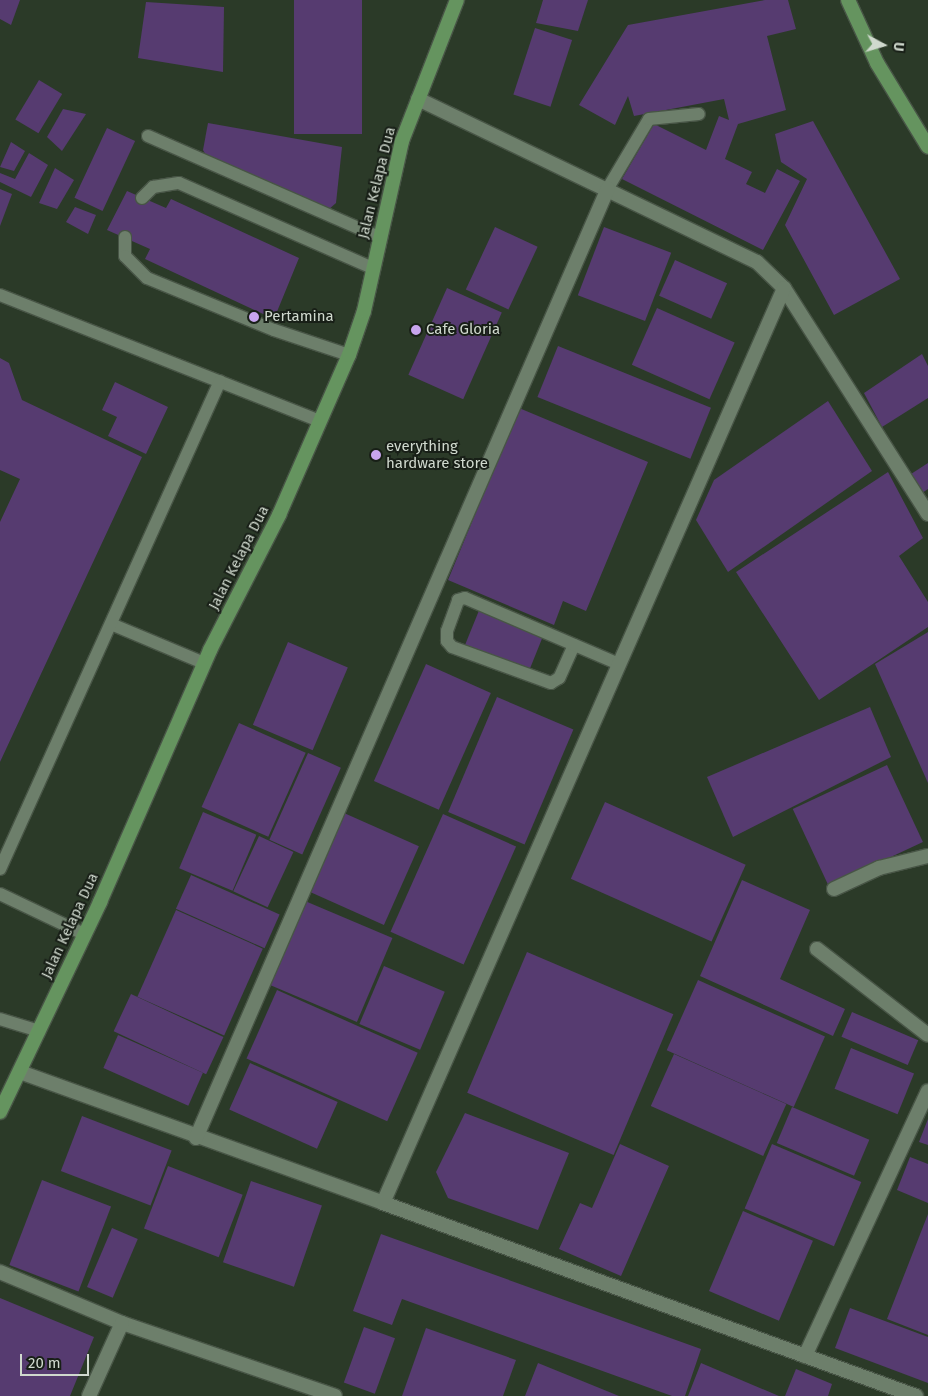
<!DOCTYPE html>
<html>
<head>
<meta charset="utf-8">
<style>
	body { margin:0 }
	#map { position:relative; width:928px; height:1396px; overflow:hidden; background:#2b3a28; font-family:"Fira Sans",sans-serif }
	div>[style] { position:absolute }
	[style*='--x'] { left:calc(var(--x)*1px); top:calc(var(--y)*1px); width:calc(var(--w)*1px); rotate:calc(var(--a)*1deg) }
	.building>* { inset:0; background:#563b70; transform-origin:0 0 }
	.roads { filter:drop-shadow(1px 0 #485546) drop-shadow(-1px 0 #485546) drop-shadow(0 1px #485546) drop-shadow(0 -1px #485546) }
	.service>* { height:12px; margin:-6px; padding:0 6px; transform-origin:6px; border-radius:6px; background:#6d7f6b }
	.minor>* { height:14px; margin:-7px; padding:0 7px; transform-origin:7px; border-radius:7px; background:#6d7f6b }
	.trunk>* { height:14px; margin:-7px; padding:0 7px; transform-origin:7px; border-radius:7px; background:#65945f }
	.dots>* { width:14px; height:14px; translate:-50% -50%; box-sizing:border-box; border:2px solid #181f17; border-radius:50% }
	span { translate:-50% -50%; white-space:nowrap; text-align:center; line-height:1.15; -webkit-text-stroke:4px #181f17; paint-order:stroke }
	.street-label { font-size:15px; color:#d0d9ce }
	.poi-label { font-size:15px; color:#d0d9ce }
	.left { translate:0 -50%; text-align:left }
	.north { position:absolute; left:858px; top:20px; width:50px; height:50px; -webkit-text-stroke:4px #181f17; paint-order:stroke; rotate:96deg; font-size:14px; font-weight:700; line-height:20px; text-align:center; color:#d0d9ce }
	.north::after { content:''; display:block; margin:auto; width:18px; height:22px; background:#d0d9ce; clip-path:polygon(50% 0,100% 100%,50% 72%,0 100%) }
	.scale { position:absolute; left:20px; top:1354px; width:69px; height:22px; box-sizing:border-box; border:2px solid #d0d9ce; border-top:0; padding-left:6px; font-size:15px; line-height:18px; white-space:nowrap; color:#d0d9ce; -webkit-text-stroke:4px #181f17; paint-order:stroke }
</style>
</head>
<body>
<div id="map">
	<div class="building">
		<i style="clip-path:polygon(0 0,20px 0,11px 25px,0 19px)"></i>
		<i style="left:294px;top:0;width:68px;height:134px"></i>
		<i style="clip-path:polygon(543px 0,588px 0,578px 31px,536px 23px)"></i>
		<i style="clip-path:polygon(765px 0,788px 0,796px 29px,767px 36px,786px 110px,738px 124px,725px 159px,752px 172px,746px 184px,765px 193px,777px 169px,800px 181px,763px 250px,622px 179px,654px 124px,706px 150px,719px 116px,729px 120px,724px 99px,634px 116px,628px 96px,615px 125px,579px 105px,628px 25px)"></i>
		<i style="clip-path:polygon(146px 2px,224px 7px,223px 72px,138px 58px)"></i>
		<i style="left:535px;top:28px;width:39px;height:70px;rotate:18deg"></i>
		<i style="left:39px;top:80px;width:27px;height:46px;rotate:31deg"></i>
		<i style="clip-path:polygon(63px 109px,86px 114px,62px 151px,47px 137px)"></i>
		<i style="clip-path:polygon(813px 121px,900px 279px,834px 315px,785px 225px,807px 179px,781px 162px,775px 134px)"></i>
		<i style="clip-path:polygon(208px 123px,342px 147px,336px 203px,328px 210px,207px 157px,203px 150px)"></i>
		<i style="left:107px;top:128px;width:31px;height:77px;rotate:25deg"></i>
		<i style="clip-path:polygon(11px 142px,25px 151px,14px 171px,0 167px)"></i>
		<i style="clip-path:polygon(29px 153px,48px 165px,31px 197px,0 182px,0 173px,15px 179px)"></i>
		<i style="clip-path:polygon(55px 168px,74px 180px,57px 209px,39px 203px)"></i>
		<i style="clip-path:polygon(0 189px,12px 194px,0 226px)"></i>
		<i style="clip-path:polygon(127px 191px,166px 208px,171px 199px,299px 258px,274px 319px,145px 259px,150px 249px,107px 230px)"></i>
		<i style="clip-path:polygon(75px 207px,96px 215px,88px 234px,66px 222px)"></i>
		<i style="left:495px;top:227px;width:47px;height:69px;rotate:25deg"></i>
		<i style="left:604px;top:227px;width:72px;height:73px;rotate:21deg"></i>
		<i style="left:675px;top:260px;width:57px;height:39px;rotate:24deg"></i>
		<i style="left:447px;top:288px;width:60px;height:95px;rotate:24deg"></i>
		<i style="left:657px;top:308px;width:85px;height:62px;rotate:24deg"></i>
		<i style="left:558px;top:346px;width:165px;height:55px;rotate:22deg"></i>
		<i style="clip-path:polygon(922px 354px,928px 366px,928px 398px,882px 427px,864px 393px)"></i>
		<i style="clip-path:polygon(0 358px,9px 363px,22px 400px,142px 457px,0 762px,0 522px,20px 479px,0 470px)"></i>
		<i style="clip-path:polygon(115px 382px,168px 407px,146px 454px,108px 436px,117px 417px,102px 410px)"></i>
		<i style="clip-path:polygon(828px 401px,872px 471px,728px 572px,696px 520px,714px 480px)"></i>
		<i style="clip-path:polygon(519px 408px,648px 462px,586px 611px,563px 601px,554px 625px,448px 580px)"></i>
		<i style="clip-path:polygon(928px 463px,928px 489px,922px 493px,911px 474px)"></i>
		<i style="clip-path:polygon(888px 472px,923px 538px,899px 556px,928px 602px,928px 627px,819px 700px,736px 572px)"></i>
		<i style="left:480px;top:608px;width:69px;height:43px;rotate:22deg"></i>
		<i style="clip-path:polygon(928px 632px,928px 783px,875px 664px)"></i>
		<i style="left:288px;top:642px;width:65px;height:90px;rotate:23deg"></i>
		<i style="left:426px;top:664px;width:71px;height:128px;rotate:24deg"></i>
		<i style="left:497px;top:697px;width:83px;height:125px;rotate:23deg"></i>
		<i style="clip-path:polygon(870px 707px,891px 757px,733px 837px,707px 777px)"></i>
		<i style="left:239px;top:723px;width:73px;height:92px;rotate:24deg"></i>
		<i style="left:308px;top:753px;width:36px;height:95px;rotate:24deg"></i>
		<i style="left:887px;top:765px;width:85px;height:104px;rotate:65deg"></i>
		<i style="left:605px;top:802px;width:154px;height:84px;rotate:24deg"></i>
		<i style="left:203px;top:812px;width:58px;height:61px;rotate:23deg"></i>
		<i style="left:344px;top:813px;width:82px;height:86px;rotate:24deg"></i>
		<i style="left:443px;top:814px;width:80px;height:129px;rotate:24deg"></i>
		<i style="left:259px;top:836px;width:38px;height:61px;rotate:25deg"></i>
		<i style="left:191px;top:875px;width:97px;height:37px;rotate:24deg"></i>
		<i style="clip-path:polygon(742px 880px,810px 910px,780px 979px,845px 1009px,833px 1036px,700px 976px)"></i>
		<i style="left:305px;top:901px;width:95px;height:91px;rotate:23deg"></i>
		<i style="left:176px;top:910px;width:95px;height:95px;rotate:24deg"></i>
		<i style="left:527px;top:952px;width:159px;height:153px;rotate:23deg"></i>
		<i style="left:384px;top:966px;width:66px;height:63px;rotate:23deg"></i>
		<i style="left:698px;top:980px;width:139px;height:77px;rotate:24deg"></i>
		<i style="left:277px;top:990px;width:154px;height:75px;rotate:24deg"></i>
		<i style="left:131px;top:994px;width:102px;height:41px;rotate:25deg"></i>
		<i style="left:852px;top:1012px;width:72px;height:27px;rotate:23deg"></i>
		<i style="left:118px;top:1035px;width:93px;height:36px;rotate:24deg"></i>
		<i style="left:851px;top:1048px;width:68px;height:44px;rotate:22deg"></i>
		<i style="left:674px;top:1054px;width:123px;height:57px;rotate:24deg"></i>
		<i style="left:250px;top:1063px;width:96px;height:51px;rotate:24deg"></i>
		<i style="left:792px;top:1107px;width:84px;height:39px;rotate:23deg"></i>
		<i style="clip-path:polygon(465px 1113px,569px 1153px,538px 1230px,448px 1198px,436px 1172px)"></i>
		<i style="left:82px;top:1116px;width:96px;height:59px;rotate:21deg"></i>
		<i style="clip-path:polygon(928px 1119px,928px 1145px,919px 1142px)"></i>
		<i style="clip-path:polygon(620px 1144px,669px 1166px,621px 1276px,559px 1249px,580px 1203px,592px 1208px)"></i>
		<i style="left:772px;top:1144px;width:97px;height:70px;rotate:23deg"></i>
		<i style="clip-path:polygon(910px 1157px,928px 1164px,928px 1203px,897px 1190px)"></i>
		<i style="left:168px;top:1166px;width:80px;height:67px;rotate:21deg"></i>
		<i style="left:42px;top:1180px;width:74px;height:91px;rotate:21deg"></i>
		<i style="left:251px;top:1181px;width:75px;height:86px;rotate:19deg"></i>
		<i style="left:743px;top:1211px;width:76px;height:87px;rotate:23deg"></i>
		<i style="clip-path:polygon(928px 1214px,928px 1335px,887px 1319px)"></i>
		<i style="left:112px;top:1228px;width:28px;height:64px;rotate:23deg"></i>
		<i style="clip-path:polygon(381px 1234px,701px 1349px,685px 1396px,672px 1396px,402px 1299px,392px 1325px,353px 1311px)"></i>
		<i style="clip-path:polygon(0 1298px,94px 1337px,70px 1396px,0 1396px)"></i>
		<i style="clip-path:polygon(850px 1308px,928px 1337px,928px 1383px,835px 1348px)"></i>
		<i style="left:364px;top:1327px;width:33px;height:59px;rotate:20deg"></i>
		<i style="clip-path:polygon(426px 1328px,516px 1360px,503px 1396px,402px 1396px)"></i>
		<i style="clip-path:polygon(538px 1363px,619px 1396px,525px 1396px)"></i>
		<i style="clip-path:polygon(701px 1363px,779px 1396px,688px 1396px)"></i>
		<i style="clip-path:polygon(796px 1369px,832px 1384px,828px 1396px,785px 1396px)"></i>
	</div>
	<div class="roads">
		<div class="service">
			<i style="--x:148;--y:136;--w:252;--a:23.6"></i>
			<i style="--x:608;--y:188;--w:80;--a:-59.3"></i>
			<i style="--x:649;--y:119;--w:50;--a:-5.7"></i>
			<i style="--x:142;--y:198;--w:16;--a:-45"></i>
			<i style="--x:153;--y:187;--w:26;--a:-9"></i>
			<i style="--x:179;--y:183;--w:212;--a:23.7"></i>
			<i style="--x:125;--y:237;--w:19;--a:90"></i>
			<i style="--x:125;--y:256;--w:31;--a:45"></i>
			<i style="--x:147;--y:278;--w:137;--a:22.3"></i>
			<i style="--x:274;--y:330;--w:79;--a:18.4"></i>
			<i style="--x:0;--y:295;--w:344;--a:21.5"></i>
			<i style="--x:111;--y:624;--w:101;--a:22.8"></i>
			<i style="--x:574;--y:645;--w:36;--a:114"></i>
			<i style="--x:559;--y:678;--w:9;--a:148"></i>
			<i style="--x:551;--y:683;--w:105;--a:-160"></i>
			<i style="--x:452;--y:647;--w:8;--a:-130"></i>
			<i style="--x:447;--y:641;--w:10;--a:-90"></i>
			<i style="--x:447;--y:631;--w:33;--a:-70"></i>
			<i style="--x:458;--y:600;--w:7;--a:-16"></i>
			<i style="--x:465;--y:598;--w:168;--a:23.2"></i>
			<i style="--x:0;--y:869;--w:535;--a:-65.73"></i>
			<i style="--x:0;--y:894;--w:93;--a:25.5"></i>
			<i style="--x:0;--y:1019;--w:41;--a:17.1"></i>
		</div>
		<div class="minor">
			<i style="--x:418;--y:99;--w:376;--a:25.7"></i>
			<i style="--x:757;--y:262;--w:37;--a:44"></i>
			<i style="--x:784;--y:288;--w:268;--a:57.5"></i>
			<i style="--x:834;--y:889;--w:50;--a:-25"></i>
			<i style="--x:879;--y:868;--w:50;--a:-13.8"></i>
			<i style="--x:817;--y:949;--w:140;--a:37.8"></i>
			<i style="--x:20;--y:1072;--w:386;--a:19.8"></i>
			<i style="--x:383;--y:1203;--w:999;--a:-66.33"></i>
			<i style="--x:196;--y:1138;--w:1035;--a:-66.55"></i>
			<i style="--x:383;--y:1203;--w:567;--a:19.91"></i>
			<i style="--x:0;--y:1272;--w:132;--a:22.7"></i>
			<i style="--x:122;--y:1323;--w:225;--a:18.9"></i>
			<i style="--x:805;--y:1356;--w:292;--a:-65.1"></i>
			<i style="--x:89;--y:1396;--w:80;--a:-65.7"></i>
		</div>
		<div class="trunk">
			<i style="--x:848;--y:0;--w:69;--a:65.3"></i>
			<i style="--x:877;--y:63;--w:98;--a:58.7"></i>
			<i style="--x:0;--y:1112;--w:233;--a:-64.5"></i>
			<i style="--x:100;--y:902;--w:275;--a:-66.4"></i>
			<i style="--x:210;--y:650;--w:152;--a:-62.9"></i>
			<i style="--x:279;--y:515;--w:175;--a:-66.4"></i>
			<i style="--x:349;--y:355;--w:46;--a:-71.2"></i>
			<i style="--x:364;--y:311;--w:174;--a:-77.4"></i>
			<i style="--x:402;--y:141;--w:151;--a:-68.7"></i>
		</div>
	</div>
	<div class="dots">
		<i style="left:254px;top:317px;background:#c8a5ee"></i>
		<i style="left:416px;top:330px;background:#c8a5ee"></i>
		<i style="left:376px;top:455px;background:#c8a5ee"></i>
	</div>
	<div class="street-label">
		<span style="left:377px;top:183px;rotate:-76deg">Jalan Kelapa Dua</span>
		<span style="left:239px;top:558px;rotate:-63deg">Jalan Kelapa Dua</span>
		<span style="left:70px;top:926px;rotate:-65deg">Jalan Kelapa Dua</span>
	</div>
	<div class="poi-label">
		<span class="left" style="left:264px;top:317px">Pertamina</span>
		<span class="left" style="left:426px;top:330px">Cafe Gloria</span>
		<span class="left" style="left:386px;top:455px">everything<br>hardware store</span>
	</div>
	<div class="north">U</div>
	<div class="scale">20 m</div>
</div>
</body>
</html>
